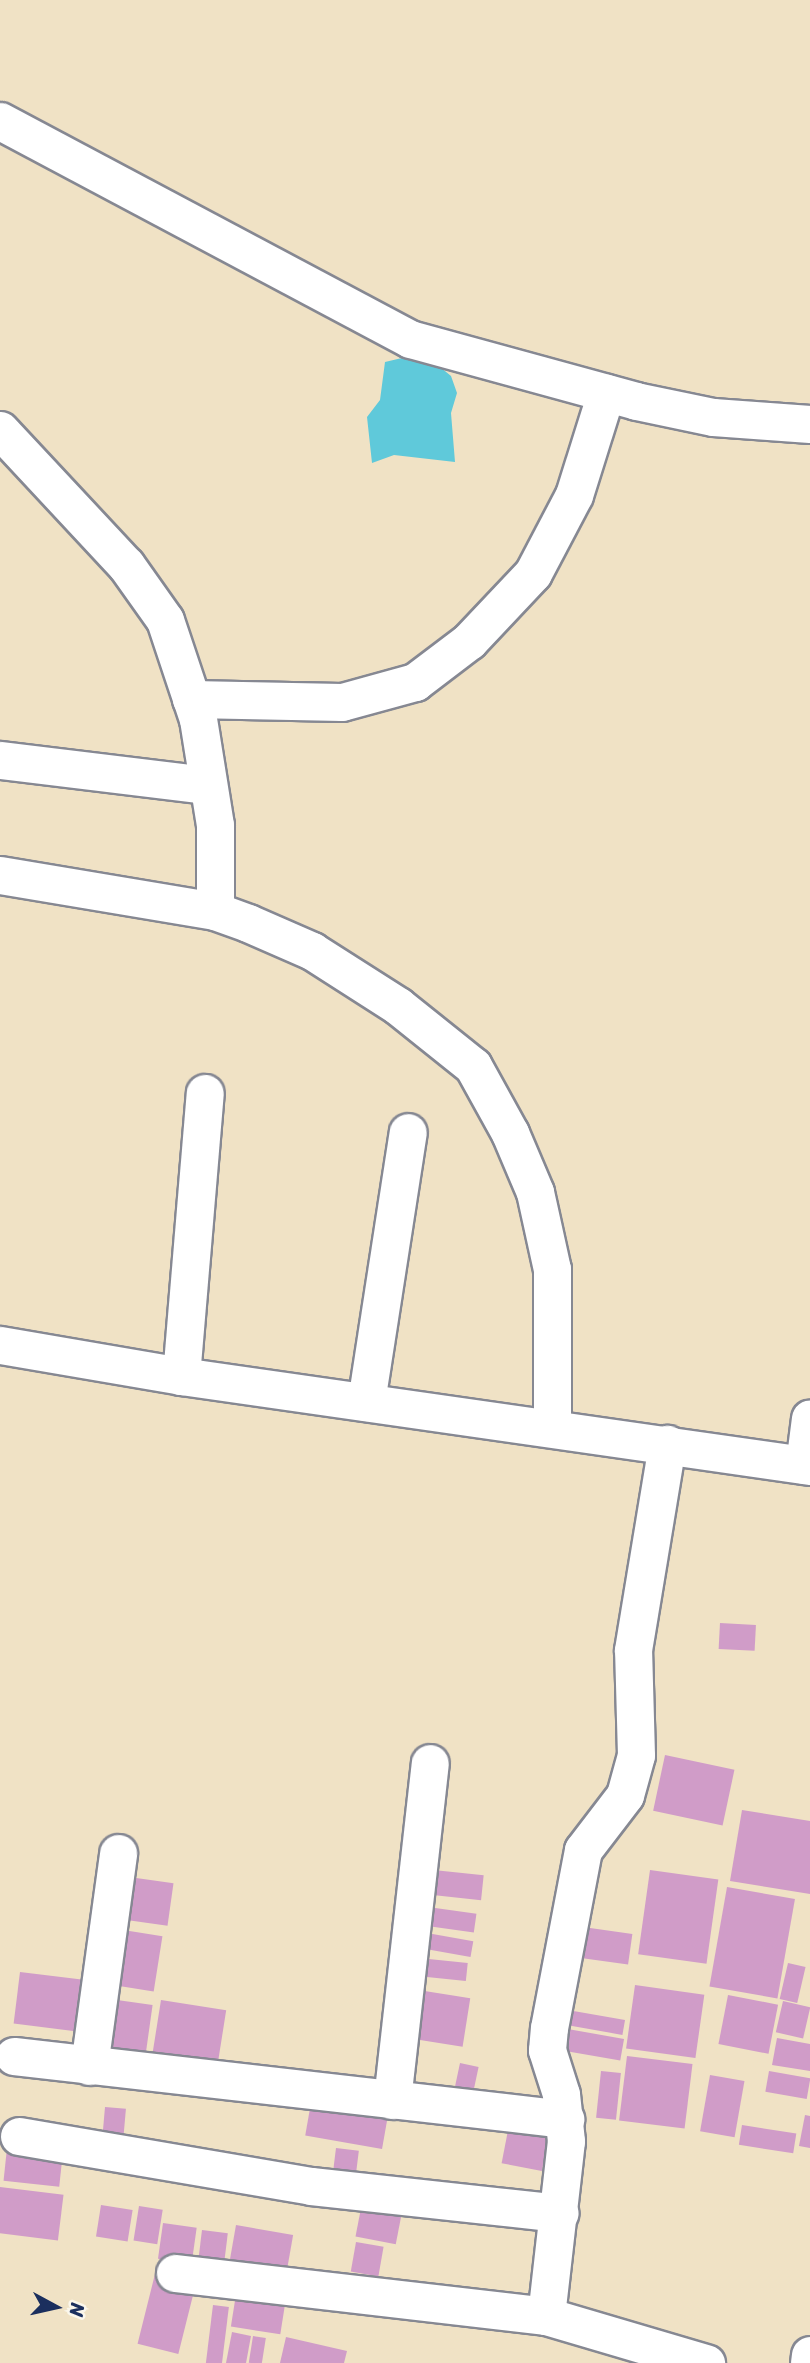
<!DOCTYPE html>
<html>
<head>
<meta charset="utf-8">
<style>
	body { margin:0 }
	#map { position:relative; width:810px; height:2363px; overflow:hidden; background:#f0e2c5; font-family:Sriracha,sans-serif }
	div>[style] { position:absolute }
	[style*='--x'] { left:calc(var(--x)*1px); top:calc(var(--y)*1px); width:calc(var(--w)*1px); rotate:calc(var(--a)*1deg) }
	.water>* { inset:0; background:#5fc9da }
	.building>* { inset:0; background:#d09cc8; transform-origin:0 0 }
	.roads { filter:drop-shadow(2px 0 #868892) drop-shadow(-2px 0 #868892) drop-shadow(0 2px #868892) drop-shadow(0 -2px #868892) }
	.street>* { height:37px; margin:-18.5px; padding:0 18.5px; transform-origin:18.5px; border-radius:18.5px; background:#fff }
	span { translate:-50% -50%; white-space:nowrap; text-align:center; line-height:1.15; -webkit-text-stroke:7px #fbf7ec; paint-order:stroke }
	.north { position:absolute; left:21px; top:2272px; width:70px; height:70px; -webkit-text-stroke:5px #fbf7ec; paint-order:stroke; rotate:98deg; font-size:19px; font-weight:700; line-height:28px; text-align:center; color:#1b2f5e }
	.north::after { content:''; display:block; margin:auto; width:24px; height:32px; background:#1b2f5e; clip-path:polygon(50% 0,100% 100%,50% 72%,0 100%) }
</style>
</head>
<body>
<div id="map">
	<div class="water">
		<i style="clip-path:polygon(423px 353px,451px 376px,457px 393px,451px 413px,455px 462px,394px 455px,372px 463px,367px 417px,380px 400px,385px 362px)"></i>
	</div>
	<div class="building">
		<i style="left:720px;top:1623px;width:36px;height:26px;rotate:3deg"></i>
		<i style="left:665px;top:1755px;width:71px;height:57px;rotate:12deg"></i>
		<i style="clip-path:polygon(742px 1810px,810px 1821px,810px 1894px,730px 1881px)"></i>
		<i style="left:424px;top:1869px;width:60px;height:25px;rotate:6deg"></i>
		<i style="left:650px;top:1870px;width:69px;height:85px;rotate:8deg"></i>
		<i style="left:122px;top:1876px;width:52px;height:43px;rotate:8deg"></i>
		<i style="left:727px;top:1887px;width:69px;height:101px;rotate:10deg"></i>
		<i style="left:421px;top:1906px;width:56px;height:19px;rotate:8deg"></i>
		<i style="left:569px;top:1925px;width:64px;height:31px;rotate:8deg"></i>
		<i style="left:117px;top:1929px;width:46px;height:56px;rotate:9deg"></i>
		<i style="left:427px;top:1933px;width:47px;height:16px;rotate:10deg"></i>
		<i style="left:419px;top:1958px;width:49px;height:18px;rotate:6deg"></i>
		<i style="left:788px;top:1963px;width:18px;height:37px;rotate:13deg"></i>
		<i style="left:20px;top:1972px;width:64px;height:52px;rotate:7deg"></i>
		<i style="left:635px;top:1985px;width:70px;height:64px;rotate:8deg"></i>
		<i style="left:412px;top:1989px;width:59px;height:49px;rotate:9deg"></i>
		<i style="left:728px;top:1995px;width:51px;height:50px;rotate:11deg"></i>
		<i style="left:110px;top:1999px;width:43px;height:57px;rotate:8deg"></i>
		<i style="left:161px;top:2000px;width:66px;height:68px;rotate:9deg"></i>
		<i style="left:783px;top:2001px;width:28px;height:32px;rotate:13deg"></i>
		<i style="left:562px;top:2009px;width:64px;height:15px;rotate:10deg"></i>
		<i style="left:562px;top:2028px;width:63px;height:22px;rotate:10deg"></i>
		<i style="clip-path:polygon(777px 2038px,810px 2044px,810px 2071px,772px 2065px)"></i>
		<i style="left:627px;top:2056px;width:66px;height:65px;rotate:7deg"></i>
		<i style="left:460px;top:2063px;width:19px;height:36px;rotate:12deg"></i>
		<i style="left:601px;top:2071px;width:20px;height:47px;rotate:6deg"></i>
		<i style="left:769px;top:2071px;width:42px;height:21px;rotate:10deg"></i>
		<i style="left:710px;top:2075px;width:35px;height:57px;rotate:10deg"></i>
		<i style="left:312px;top:2097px;width:78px;height:39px;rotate:10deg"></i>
		<i style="left:105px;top:2107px;width:21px;height:26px;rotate:5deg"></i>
		<i style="clip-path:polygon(805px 2115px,810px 2116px,810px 2148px,799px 2146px)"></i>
		<i style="left:510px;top:2120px;width:41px;height:44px;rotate:11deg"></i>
		<i style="left:742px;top:2125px;width:55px;height:20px;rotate:9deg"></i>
		<i style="left:7px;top:2148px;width:56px;height:33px;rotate:6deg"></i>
		<i style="left:336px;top:2148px;width:23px;height:27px;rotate:7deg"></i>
		<i style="left:0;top:2187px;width:64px;height:46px;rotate:7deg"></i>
		<i style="left:362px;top:2203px;width:41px;height:34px;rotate:11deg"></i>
		<i style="left:101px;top:2205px;width:32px;height:32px;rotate:9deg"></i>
		<i style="left:139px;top:2206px;width:24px;height:35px;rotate:9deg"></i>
		<i style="left:163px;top:2223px;width:34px;height:36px;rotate:8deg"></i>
		<i style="left:236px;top:2225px;width:58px;height:39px;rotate:10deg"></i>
		<i style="left:202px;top:2230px;width:26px;height:40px;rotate:7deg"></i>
		<i style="left:356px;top:2242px;width:28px;height:30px;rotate:10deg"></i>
		<i style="left:155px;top:2274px;width:42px;height:72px;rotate:14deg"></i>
		<i style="left:237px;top:2288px;width:50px;height:39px;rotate:9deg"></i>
		<i style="left:213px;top:2305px;width:16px;height:59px;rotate:7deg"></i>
		<i style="clip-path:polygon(232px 2332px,251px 2336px,246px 2363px,226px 2363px)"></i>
		<i style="left:253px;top:2336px;width:13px;height:27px;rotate:9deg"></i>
		<i style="clip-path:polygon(286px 2337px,347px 2351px,344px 2363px,280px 2363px)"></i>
	</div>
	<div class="roads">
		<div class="street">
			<i style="--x:0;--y:121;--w:464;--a:28"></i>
			<i style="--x:410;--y:339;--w:234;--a:15.3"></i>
			<i style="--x:636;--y:401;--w:79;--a:11.7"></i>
			<i style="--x:713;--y:417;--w:97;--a:4.1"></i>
			<i style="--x:0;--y:430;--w:185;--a:47"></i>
			<i style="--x:126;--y:565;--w:67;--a:54.7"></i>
			<i style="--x:165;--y:620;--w:104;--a:71.6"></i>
			<i style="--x:198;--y:719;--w:107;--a:80.9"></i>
			<i style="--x:215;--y:825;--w:86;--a:90"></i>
			<i style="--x:191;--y:699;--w:151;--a:1.1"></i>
			<i style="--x:342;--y:702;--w:76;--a:-15.3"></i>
			<i style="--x:415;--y:682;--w:68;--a:-37.2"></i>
			<i style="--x:469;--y:641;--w:93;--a:-46.7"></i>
			<i style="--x:533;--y:573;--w:88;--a:-62.3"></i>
			<i style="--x:574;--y:495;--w:107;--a:-72.6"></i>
			<i style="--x:0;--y:760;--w:209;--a:6.9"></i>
			<i style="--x:0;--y:875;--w:218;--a:9.5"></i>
			<i style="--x:215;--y:911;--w:35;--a:20"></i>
			<i style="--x:248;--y:923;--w:70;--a:23.6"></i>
			<i style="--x:312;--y:951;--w:102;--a:32.6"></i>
			<i style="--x:398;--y:1006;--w:96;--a:38.7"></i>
			<i style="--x:473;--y:1066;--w:77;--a:61.1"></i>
			<i style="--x:510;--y:1133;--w:64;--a:67"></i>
			<i style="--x:535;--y:1192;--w:79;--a:77.6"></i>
			<i style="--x:552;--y:1269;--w:158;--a:90"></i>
			<i style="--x:0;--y:1345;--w:184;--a:9.7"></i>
			<i style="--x:181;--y:1376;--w:635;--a:8.14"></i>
			<i style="--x:181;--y:1376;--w:284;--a:-85.2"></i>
			<i style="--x:366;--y:1402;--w:273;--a:-81.2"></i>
			<i style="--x:804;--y:1465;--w:47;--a:-82.7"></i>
			<i style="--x:14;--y:2056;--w:555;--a:6.52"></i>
			<i style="--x:89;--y:2066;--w:215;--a:-82.2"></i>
			<i style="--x:392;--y:2100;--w:339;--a:-83.6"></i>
			<i style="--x:19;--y:2136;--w:296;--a:9.7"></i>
			<i style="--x:311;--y:2186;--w:250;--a:6.2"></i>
			<i style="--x:175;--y:2273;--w:373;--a:6.6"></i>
			<i style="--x:546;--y:2316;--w:167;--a:16.4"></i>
			<i style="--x:546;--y:2316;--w:176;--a:-83.5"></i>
			<i style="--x:566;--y:2141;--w:47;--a:-96.1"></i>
			<i style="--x:561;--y:2094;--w:46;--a:-107.7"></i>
			<i style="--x:547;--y:2050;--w:22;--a:-85"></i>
			<i style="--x:549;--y:2028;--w:181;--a:-79.2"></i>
			<i style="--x:583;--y:1850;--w:69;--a:-52.6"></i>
			<i style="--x:625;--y:1795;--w:41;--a:-74.6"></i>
			<i style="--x:636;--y:1755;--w:105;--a:-91.6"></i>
			<i style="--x:633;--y:1650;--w:209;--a:-80.6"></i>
			<i style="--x:809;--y:2363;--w:8;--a:-83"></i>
		</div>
	</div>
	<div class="north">N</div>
</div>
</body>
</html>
